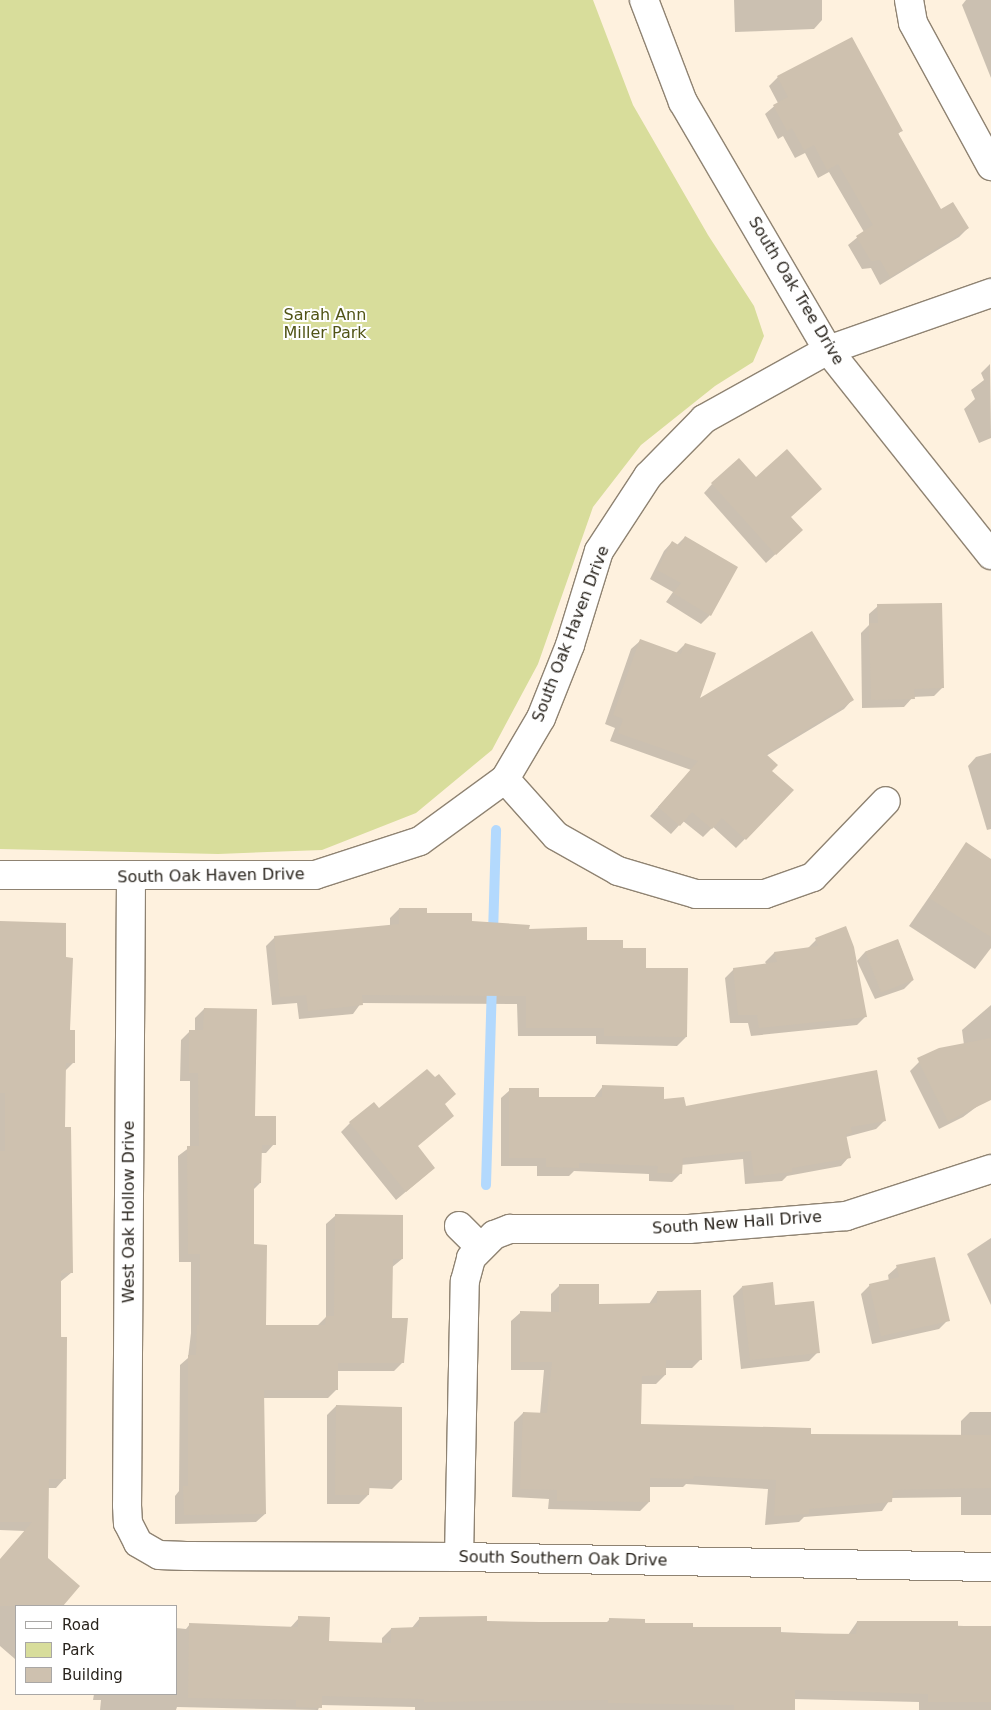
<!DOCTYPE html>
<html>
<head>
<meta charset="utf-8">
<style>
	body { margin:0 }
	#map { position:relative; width:991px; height:1710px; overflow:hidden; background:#fef1de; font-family:"DejaVu Sans",sans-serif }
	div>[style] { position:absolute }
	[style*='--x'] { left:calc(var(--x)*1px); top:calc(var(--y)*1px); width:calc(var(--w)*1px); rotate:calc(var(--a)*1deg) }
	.green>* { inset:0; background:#d8dd9b }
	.shadow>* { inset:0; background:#0003 }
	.stream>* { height:10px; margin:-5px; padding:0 5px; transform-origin:5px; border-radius:5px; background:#b3d9fd }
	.building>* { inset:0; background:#cec1af; transform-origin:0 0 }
	.roads { filter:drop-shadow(1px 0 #8f8372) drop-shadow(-1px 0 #8f8372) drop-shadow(0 1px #8f8372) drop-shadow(0 -1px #8f8372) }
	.street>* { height:28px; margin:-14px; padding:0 14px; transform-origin:14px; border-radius:14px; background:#fff }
	.secondary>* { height:28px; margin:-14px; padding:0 14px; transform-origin:14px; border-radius:14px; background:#fff }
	span { translate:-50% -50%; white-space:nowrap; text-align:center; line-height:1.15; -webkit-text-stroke:4px #fff; paint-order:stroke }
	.street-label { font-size:16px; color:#29241d }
	.park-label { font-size:16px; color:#515416 }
	.legend { position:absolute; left:15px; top:1605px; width:162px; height:90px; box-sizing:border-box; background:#fff; border:1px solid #a9a7a5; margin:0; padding:6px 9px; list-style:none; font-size:15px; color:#29241d }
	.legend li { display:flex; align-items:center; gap:10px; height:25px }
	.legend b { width:25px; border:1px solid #a9a7a5 }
</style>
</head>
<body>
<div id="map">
	<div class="green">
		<i style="clip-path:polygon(0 0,593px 0,633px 105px,708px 235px,754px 306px,764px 336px,753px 362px,715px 386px,641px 445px,593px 507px,538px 664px,492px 750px,416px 813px,322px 850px,218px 854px,0 849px)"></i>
	</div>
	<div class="shadow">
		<i style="clip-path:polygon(734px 0,822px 0,822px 20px,814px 29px,735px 32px)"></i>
		<i style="clip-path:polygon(966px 0,991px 0,991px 78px,962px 5px)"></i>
		<i style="clip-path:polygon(778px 77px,901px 131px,898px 134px,940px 210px,968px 228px,959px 237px,880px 285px,871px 268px,862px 269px,848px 245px,864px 232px,829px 172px,818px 178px,805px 153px,795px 158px,783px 136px,778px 139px,765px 114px,778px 103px,769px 86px)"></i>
		<i style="clip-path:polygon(990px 364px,991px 438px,979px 443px,964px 409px,975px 399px,971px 390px,984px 380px,981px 373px)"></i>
		<i style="clip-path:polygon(712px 484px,790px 517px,792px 539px,766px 563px,704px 493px)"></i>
		<i style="clip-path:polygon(685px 537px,710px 615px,701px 624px,666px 602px,673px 592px,650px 579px,664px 551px,672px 542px,677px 545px)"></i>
		<i style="clip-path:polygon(878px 606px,943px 687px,934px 696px,913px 697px,904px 707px,862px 708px,861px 633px,869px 625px,869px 614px)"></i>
		<i style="clip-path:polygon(640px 641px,676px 653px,685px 644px,698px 700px,852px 700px,844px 709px,766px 756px,771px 772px,792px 791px,736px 848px,713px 827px,703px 837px,683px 821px,671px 834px,650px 816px,691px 770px,610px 741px,615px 728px,605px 724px,631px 649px)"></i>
		<i style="clip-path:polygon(991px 753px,991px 829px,987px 830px,968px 766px,976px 757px)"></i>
		<i style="clip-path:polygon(966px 844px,991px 860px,991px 948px,975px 969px,909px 926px)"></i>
		<i style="clip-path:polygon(399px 909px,622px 949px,645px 969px,686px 1037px,677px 1046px,596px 1044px,596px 1036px,518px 1036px,517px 1004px,361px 1003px,353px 1014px,299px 1019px,297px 1003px,272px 1005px,266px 946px,275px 937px,390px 926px,390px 918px)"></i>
		<i style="clip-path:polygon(0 922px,64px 959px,73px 1063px,65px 1071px,64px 1128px,71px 1273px,60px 1282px,64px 1479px,56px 1488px,48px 1488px,47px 1559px,78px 1586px,61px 1606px,16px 1606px,15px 1659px,0 1646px,0 1560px,25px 1531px,0 1530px)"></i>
		<i style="clip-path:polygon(816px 940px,866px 1016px,857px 1025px,751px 1036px,748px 1023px,730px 1023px,725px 978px,734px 969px,767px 965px,765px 962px,774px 953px,807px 949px)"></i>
		<i style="clip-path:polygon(898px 940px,913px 980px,904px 989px,875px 999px,857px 961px,865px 952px)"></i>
		<i style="clip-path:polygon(991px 1005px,991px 1096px,963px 1117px,939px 1129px,910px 1071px,919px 1062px,964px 1045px,962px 1030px)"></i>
		<i style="clip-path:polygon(204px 1009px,254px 1117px,274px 1144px,266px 1153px,260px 1153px,260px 1183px,252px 1191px,252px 1246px,265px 1326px,317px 1326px,326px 1317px,326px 1224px,335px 1216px,402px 1259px,391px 1268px,390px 1319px,403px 1362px,394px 1371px,337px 1371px,337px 1389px,328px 1398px,263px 1398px,265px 1514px,256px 1522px,175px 1524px,175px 1496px,179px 1491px,180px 1365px,188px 1358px,191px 1333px,191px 1262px,179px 1262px,178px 1156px,190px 1147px,190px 1081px,180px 1081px,181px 1040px,190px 1031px,195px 1031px,195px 1018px)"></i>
		<i style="clip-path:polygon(603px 1086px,685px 1107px,885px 1120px,876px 1129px,846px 1137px,849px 1157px,841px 1166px,787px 1176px,782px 1181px,745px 1184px,743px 1159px,681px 1165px,681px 1173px,672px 1182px,649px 1181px,649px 1174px,574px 1171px,569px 1176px,537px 1176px,537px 1166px,501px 1166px,501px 1098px,510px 1090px,538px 1098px,594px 1098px)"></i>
		<i style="clip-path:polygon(443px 1104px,417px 1147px,434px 1168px,396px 1200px,341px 1132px,350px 1123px,379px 1110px)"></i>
		<i style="clip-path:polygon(991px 1238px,991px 1305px,967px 1254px)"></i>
		<i style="clip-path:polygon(897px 1267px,948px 1320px,939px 1329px,872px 1344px,861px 1294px,870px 1285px,889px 1281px,888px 1275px)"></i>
		<i style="clip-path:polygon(560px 1285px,598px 1305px,649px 1304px,657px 1292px,701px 1359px,692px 1368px,665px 1368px,665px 1375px,656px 1384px,641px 1384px,640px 1426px,809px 1436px,961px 1436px,961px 1421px,970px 1412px,991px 1412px,991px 1515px,961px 1515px,961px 1497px,891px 1498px,882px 1511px,804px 1517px,799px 1522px,765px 1525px,768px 1489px,686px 1484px,683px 1487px,649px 1487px,649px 1502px,640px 1511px,548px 1509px,549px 1499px,512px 1497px,514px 1422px,523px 1413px,540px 1414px,544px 1370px,511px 1370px,511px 1321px,520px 1313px,551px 1313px,551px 1294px)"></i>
		<i style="clip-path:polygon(742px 1287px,774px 1306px,818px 1352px,809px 1361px,741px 1369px,733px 1296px)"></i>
		<i style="clip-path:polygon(336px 1406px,401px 1480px,392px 1489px,368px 1488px,368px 1495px,359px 1504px,327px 1504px,327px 1415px)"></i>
		<i style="clip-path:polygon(299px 1618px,328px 1643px,382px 1644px,382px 1638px,391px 1629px,411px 1629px,420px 1618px,486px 1622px,605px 1624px,610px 1619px,692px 1628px,848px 1635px,857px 1622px,991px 1627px,991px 1710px,919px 1710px,919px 1702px,793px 1699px,794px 1710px,415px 1710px,415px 1707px,320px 1705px,318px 1710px,177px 1707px,176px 1710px,100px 1710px,101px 1700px,93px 1700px,94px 1694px,176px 1694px,176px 1628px,186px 1629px,190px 1624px,290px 1628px)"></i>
	</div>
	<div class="stream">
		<i style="--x:493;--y:934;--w:104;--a:-88.3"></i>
		<i style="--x:486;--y:1185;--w:202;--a:-88.3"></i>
	</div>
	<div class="building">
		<i style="clip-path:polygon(852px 37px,903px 131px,898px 133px,941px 209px,953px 202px,969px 228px,890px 277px,880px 260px,871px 261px,856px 236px,873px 225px,838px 164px,827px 170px,814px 145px,804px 150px,792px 128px,787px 131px,773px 105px,788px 97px,777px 76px)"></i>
		<i style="clip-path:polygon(787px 449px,822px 489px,791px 517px,803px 530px,776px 555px,711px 483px,739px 458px,756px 477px)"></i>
		<i style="clip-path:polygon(685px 536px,738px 567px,711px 616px,673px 593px,681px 583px,657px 570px,672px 541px,680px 546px)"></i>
		<i style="clip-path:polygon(942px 603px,944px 688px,914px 689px,915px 699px,871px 700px,869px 623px,878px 623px,877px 604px)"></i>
		<i style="clip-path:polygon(812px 631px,854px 700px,766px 754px,778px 765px,772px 771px,794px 790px,746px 840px,722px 818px,712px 829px,692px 812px,680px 826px,658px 807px,698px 761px,618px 733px,623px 719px,613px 715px,640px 639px,681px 654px,685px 643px,716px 653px,700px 698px)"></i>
		<i style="clip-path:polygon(966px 842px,991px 859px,991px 937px,929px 898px)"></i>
		<i style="clip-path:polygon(399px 908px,427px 908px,427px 913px,472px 913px,472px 921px,530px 925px,529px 929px,587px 927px,587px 940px,623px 940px,623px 948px,646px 948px,646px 968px,688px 968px,687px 1037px,604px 1036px,604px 1028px,526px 1028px,526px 996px,362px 995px,363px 1005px,308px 1011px,306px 995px,280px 997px,274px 936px,399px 924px)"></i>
		<i style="clip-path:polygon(0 921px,66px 923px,66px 957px,73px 958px,70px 1030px,75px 1030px,75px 1063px,66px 1063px,65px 1127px,71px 1127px,73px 1273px,61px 1273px,61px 1337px,67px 1337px,66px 1479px,49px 1479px,48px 1558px,80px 1586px,63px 1606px,0 1606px,0 1559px,32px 1522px,0 1522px,0 1151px,5px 1151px,5px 1093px,0 1093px)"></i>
		<i style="clip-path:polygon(846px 926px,854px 947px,867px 1017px,759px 1028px,757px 1015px,738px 1015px,733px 968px,777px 962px,774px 952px,818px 946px,815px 938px)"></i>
		<i style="left:898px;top:939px;width:44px;height:35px;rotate:69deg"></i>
		<i style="clip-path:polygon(204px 1008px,257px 1009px,255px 1116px,276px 1116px,276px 1145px,262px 1145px,261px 1183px,254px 1183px,254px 1244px,267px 1245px,266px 1325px,325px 1325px,326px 1316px,334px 1316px,335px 1214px,403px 1215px,403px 1259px,393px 1259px,392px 1318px,408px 1318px,404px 1363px,338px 1363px,338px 1390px,264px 1390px,266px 1514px,184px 1515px,183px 1486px,188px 1486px,188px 1355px,196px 1355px,197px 1325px,199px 1325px,200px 1254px,188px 1254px,187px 1146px,199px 1146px,198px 1073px,189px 1073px,189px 1030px,203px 1030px)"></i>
		<i style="clip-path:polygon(991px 1038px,991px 1100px,948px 1121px,917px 1058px,939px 1048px)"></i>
		<i style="clip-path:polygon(427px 1069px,435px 1077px,439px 1074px,456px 1094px,445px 1104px,454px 1116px,418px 1146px,435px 1168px,406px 1192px,349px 1122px,374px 1102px,379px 1108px)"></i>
		<i style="clip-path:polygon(877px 1070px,886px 1121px,851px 1127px,852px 1133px,846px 1134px,851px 1158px,792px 1168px,792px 1172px,754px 1176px,751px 1151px,683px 1158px,682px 1174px,657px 1173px,658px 1166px,579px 1163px,579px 1168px,546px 1167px,546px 1158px,509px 1158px,509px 1088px,539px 1088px,539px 1097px,602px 1097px,602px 1085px,664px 1087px,664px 1099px,684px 1097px,686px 1106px)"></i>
		<i style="clip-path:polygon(935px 1257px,950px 1321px,881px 1336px,869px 1284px,899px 1277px,896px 1265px)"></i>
		<i style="clip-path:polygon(773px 1282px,775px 1305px,814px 1301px,820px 1353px,750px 1360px,742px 1286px)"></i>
		<i style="clip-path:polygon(559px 1284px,599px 1284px,599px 1304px,657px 1303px,657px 1291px,701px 1290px,702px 1360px,666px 1360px,666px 1375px,642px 1376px,641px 1424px,811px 1428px,811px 1434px,991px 1435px,991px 1488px,893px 1490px,892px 1502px,809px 1509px,809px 1514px,774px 1516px,776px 1480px,694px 1476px,693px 1479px,650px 1478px,650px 1502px,557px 1501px,557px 1490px,520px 1489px,523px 1412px,547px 1413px,552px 1362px,520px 1362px,520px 1311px,559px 1312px)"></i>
		<i style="clip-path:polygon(336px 1405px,402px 1407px,402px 1480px,370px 1480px,369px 1495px,335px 1495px)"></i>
		<i style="clip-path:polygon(298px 1616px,330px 1617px,329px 1641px,391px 1643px,391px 1628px,419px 1627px,419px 1617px,487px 1616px,487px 1621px,540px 1622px,609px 1622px,609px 1618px,645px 1619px,645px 1623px,693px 1623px,693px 1627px,781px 1627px,781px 1633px,856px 1634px,857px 1621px,958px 1621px,958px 1626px,991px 1626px,991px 1702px,928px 1702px,928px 1694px,795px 1690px,795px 1710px,734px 1710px,734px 1705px,608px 1703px,608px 1700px,424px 1702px,424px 1699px,322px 1696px,322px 1708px,296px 1707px,296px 1700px,188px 1698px,189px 1623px,298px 1627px)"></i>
	</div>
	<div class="roads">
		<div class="street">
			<i style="--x:909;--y:0;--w:23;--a:80"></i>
			<i style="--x:913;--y:23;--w:163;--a:61.4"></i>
			<i style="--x:505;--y:779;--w:76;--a:48.2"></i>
			<i style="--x:556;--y:836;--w:71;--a:29.4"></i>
			<i style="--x:618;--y:871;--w:81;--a:16.4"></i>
			<i style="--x:696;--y:894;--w:69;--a:0"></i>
			<i style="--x:765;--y:894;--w:51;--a:-19.5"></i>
			<i style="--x:813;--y:877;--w:105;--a:-46.2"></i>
			<i style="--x:0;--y:875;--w:315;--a:0"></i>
			<i style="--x:315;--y:875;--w:110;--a:-17.9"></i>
			<i style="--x:420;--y:841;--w:105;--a:-36.1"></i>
			<i style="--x:505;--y:779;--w:71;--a:-59.5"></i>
			<i style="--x:541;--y:718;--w:79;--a:-68.3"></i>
			<i style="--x:570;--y:645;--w:98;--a:-72.9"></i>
			<i style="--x:599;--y:551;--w:90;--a:-56.8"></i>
			<i style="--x:648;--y:476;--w:80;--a:-45.5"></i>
			<i style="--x:704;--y:419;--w:142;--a:-29.1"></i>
			<i style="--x:828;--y:350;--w:173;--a:-19.3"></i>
			<i style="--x:131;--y:877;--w:628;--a:90.36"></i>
			<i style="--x:127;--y:1505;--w:18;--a:87"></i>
			<i style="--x:128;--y:1523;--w:22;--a:63"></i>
			<i style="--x:138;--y:1543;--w:24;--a:30"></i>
			<i style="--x:159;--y:1555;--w:27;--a:2"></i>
			<i style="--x:186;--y:1556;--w:273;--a:0.2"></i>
			<i style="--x:459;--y:1557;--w:532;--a:1.08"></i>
			<i style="--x:459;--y:1226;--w:30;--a:45"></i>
			<i style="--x:459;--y:1557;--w:276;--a:-88.8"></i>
			<i style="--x:465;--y:1281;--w:24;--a:-75"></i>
			<i style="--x:471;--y:1258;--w:33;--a:-45"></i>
			<i style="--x:494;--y:1235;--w:17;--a:-21"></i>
			<i style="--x:510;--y:1229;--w:179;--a:0"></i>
			<i style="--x:689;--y:1229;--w:158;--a:-4.7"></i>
			<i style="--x:846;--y:1216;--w:152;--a:-18"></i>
		</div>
		<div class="secondary">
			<i style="--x:644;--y:0;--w:109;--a:69.1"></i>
			<i style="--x:683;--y:102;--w:287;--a:59.7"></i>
			<i style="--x:828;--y:350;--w:262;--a:51.5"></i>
		</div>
	</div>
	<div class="street-label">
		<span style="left:796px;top:291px;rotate:59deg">South Oak Tree Drive</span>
		<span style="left:571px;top:634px;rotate:-69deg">South Oak Haven Drive</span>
		<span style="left:211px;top:876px;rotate:-1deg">South Oak Haven Drive</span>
		<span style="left:129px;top:1212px;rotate:-90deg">West Oak Hollow Drive</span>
		<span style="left:737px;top:1223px;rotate:-4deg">South New Hall Drive</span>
		<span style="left:563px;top:1559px;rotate:1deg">South Southern Oak Drive</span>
	</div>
	<div class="park-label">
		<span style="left:325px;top:324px">Sarah Ann<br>Miller Park</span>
	</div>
	<ul class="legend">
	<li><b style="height:6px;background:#fff"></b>Road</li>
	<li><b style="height:14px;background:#d8dd9b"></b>Park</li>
	<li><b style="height:14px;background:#cec1af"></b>Building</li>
	</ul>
</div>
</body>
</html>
